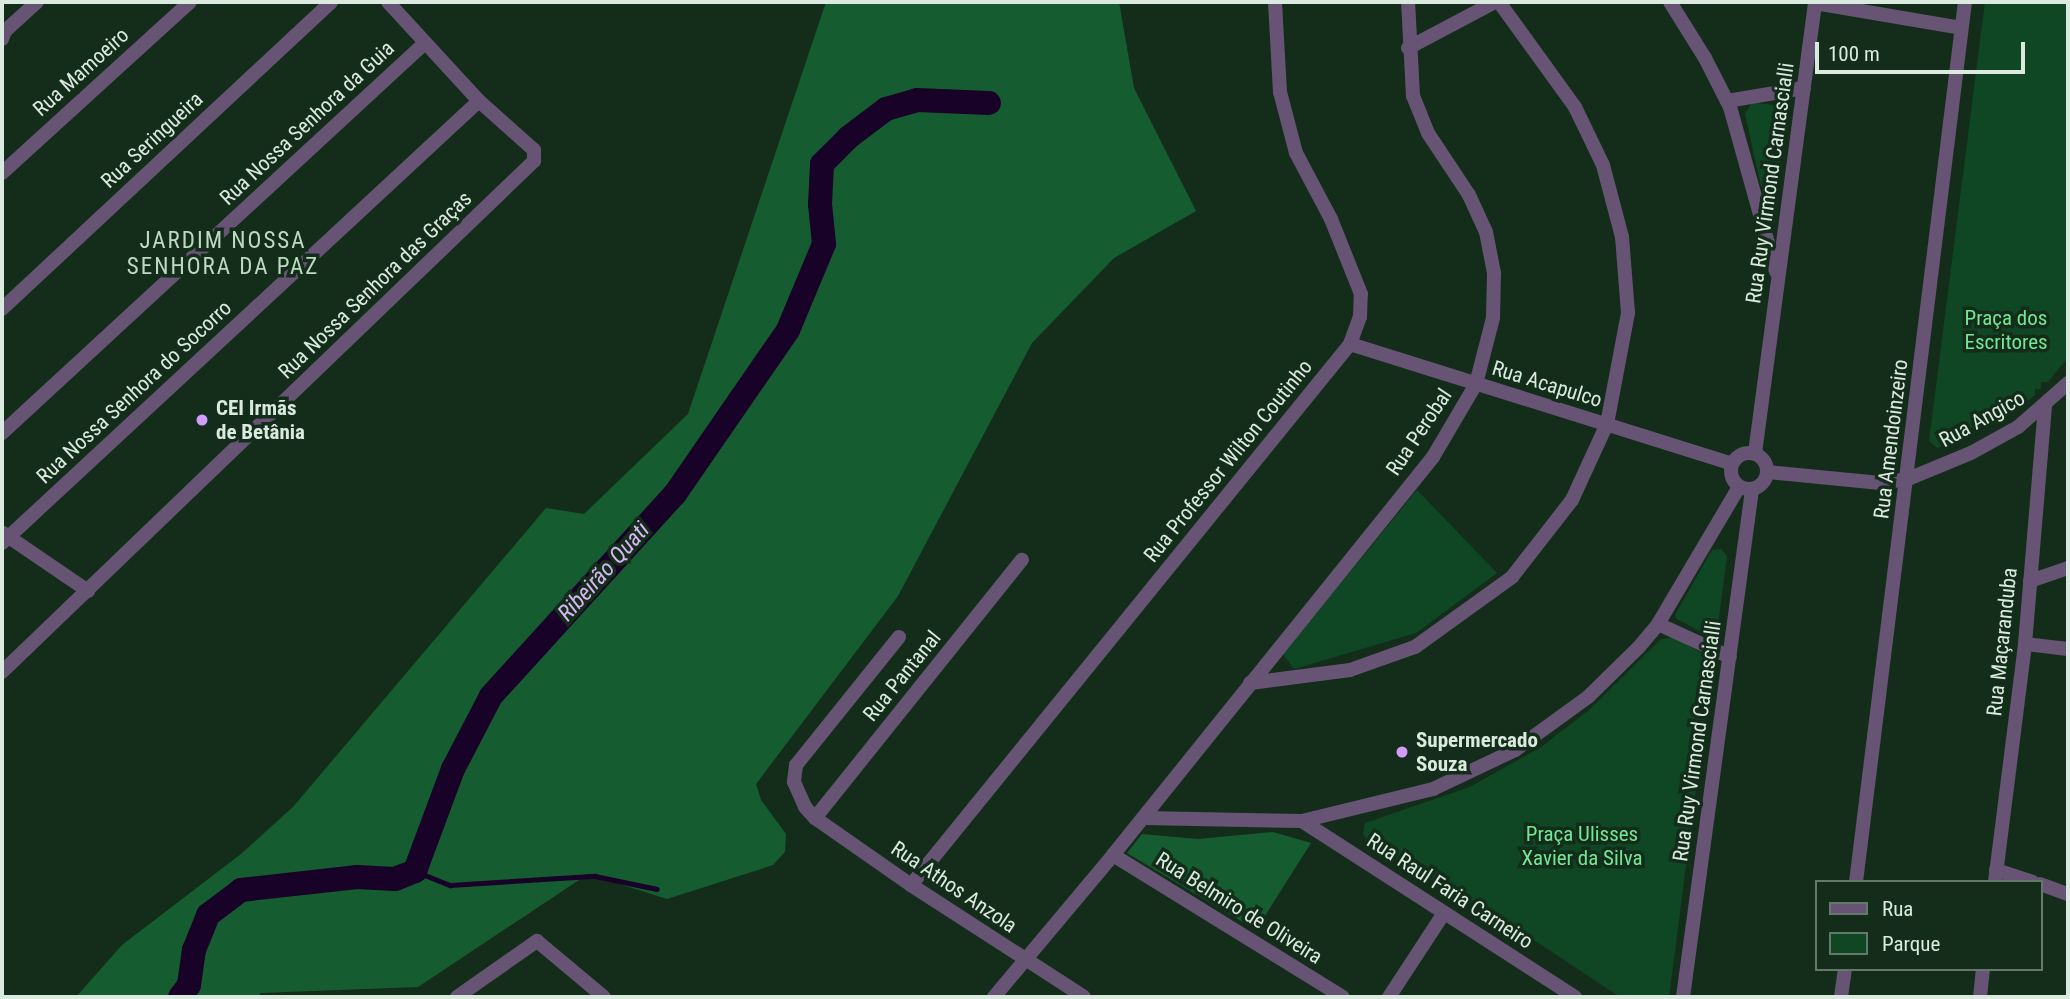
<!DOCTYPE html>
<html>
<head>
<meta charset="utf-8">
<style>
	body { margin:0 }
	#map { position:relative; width:2070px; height:999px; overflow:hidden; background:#142d1b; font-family:"Roboto Condensed",sans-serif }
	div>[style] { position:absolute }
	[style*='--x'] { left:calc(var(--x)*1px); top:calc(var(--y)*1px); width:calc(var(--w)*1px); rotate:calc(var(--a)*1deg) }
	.green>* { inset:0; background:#0f4724 }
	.forest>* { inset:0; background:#155d30 }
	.stream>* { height:4.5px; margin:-2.25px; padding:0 2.25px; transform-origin:2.25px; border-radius:2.25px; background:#190227 }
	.river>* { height:24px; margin:-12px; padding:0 12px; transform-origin:12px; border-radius:12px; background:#190227 }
	.minor>* { height:14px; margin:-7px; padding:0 7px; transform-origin:7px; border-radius:7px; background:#675475 }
	.minor>.ring { margin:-7px; padding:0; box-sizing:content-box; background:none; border:14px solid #675475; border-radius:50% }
	.dots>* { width:19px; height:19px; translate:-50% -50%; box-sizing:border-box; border:4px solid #142d1b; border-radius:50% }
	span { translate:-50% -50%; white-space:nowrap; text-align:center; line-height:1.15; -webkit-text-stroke:7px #142d1b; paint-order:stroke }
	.street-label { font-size:21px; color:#dbeade }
	.park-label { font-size:21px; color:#73e795 }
	.poi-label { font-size:21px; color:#dbeade; font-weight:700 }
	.left { translate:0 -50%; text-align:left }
	.neighbourhood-label { font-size:23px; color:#bcdac2; letter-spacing:2px }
	.water-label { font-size:23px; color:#d9b6f6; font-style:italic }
	.frame { position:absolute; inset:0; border:4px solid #dbeade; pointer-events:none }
	.legend { position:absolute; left:1815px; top:880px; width:228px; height:91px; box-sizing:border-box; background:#142d1b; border:2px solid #647969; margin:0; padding:9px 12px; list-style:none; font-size:21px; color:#dbeade }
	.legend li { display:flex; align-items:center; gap:14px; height:35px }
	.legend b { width:35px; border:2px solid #647969 }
	.scale { position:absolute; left:1815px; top:42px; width:210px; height:32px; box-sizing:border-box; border:4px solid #dbeade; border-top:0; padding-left:9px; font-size:21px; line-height:24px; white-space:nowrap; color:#dbeade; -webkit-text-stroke:5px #142d1b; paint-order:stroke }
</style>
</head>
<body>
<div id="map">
	<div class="green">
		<i style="clip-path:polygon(1985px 2px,2068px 2px,2068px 357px,2048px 382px,2041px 382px,2041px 389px,2035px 389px,2035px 395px,2021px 406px,1937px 448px,1929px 441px)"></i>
		<i style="clip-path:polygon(1756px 103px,1774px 105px,1781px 115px,1780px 179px,1779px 185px,1771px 191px,1761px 186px,1745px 114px,1751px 104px)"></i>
		<i style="clip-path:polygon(1417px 490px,1497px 573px,1416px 633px,1294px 669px,1283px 654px)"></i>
		<i style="clip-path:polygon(1721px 549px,1727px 556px,1717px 632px,1709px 636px,1677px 619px,1675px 615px,1712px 550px)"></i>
		<i style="clip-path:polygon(1673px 637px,1705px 655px,1711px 673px,1669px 997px,1620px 997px,1540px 944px,1368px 843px,1363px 833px,1365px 823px,1470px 787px,1541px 747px,1588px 711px,1660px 640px)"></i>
	</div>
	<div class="forest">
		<i style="clip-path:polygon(826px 2px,1119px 2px,1134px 88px,1196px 211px,1114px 258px,1032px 343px,898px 596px,756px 784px,761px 800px,786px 834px,785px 852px,773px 865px,667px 899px,588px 874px,418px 987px,260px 993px,259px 997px,76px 997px,122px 945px,241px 854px,293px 807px,546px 508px,584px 514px,688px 414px)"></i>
		<i style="clip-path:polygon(1273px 832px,1311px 843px,1256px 930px,1127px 853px,1142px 834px,1198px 839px)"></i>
	</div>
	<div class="stream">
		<i style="--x:415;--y:871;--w:38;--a:22"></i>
		<i style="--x:450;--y:885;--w:145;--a:-3.6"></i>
		<i style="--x:595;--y:876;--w:63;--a:11.8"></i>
	</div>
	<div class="river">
		<i style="--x:180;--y:997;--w:15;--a:-53"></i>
		<i style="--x:189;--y:985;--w:35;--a:-82"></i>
		<i style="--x:194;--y:950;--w:38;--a:-68"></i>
		<i style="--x:208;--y:915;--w:41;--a:-37.1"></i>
		<i style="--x:241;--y:890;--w:117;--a:-6.4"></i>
		<i style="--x:357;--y:877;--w:38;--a:3"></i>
		<i style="--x:395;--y:879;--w:22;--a:-22"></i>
		<i style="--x:415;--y:871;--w:109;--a:-69.6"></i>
		<i style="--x:453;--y:769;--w:82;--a:-62.5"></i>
		<i style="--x:491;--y:696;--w:273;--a:-47.7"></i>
		<i style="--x:675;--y:494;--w:199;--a:-55.4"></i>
		<i style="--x:788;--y:330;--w:93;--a:-67.3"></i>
		<i style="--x:824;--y:244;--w:40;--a:-95.7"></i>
		<i style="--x:820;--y:204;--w:40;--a:-87.1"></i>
		<i style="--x:822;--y:164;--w:38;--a:-45"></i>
		<i style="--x:849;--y:137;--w:46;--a:-37.1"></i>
		<i style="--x:886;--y:109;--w:32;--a:-16"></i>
		<i style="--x:917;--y:100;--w:72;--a:2.4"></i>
	</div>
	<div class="minor">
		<i style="--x:1670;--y:2;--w:66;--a:58"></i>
		<i style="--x:1705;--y:58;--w:55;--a:63"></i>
		<i style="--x:1730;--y:107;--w:171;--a:74.4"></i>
		<i style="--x:1815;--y:3;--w:148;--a:9.7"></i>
		<i style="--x:2;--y:39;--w:9;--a:-69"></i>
		<i style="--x:5;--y:31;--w:43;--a:-42.2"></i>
		<i style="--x:1408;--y:48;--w:98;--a:-27.9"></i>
		<i style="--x:1727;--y:101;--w:78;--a:-9.6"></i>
		<i style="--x:2;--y:173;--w:254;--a:-42.3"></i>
		<i style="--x:2;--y:309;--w:450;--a:-43"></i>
		<i style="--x:1350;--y:344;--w:400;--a:17.4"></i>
		<i style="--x:2;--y:433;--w:575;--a:-42.68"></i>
		<i class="ring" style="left:1731px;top:453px;width:22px;height:22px"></i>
		<i style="--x:1755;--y:453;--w:455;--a:-82.4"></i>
		<i style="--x:1768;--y:472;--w:113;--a:5.6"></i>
		<i style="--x:1880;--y:483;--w:28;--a:-8"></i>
		<i style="--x:1908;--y:479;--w:68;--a:-22.4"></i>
		<i style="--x:1971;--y:453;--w:54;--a:-29"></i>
		<i style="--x:2018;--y:427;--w:67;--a:-41.3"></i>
		<i style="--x:3;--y:533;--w:103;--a:34.3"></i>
		<i style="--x:2;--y:543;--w:650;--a:-42.82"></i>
		<i style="--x:2030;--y:581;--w:40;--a:-18.9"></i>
		<i style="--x:1658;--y:624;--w:79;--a:24.6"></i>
		<i style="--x:899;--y:637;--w:164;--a:128.8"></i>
		<i style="--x:796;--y:765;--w:17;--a:97"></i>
		<i style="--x:794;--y:782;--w:27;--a:66"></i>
		<i style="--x:805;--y:807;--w:15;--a:48"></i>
		<i style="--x:815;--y:818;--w:117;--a:34.9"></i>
		<i style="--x:911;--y:885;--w:206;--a:32.9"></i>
		<i style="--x:2025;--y:644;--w:43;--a:6.6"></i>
		<i style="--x:2;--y:672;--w:738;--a:-43.85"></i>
		<i style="--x:534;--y:161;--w:11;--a:-90"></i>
		<i style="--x:534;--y:150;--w:74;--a:-138.3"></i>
		<i style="--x:479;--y:101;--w:134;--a:-132.6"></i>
		<i style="--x:1250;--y:683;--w:101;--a:-7.4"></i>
		<i style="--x:1350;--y:670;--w:69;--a:-19.5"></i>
		<i style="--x:1415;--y:647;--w:120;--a:-35.8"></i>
		<i style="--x:1512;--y:577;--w:98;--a:-52.1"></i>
		<i style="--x:1572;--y:500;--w:84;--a:-65.3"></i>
		<i style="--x:1607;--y:424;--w:113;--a:-79.3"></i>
		<i style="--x:1628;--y:313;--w:76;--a:-94.5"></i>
		<i style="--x:1622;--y:237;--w:74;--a:-104.8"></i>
		<i style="--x:1603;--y:165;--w:64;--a:-115.8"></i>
		<i style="--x:1575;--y:107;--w:130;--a:-125.9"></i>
		<i style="--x:815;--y:818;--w:331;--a:-51.3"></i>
		<i style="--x:1143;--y:818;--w:159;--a:1.1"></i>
		<i style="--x:1302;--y:821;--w:135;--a:-13.7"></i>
		<i style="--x:1433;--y:789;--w:91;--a:-25.4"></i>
		<i style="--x:1515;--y:750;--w:90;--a:-36"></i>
		<i style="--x:1588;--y:697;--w:71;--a:-44.4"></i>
		<i style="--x:1639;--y:647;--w:30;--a:-50"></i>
		<i style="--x:1658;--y:624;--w:159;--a:-59.4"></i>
		<i style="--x:1302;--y:821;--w:325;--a:32.8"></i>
		<i style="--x:1113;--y:855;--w:270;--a:31.7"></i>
		<i style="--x:1996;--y:870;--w:38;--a:18"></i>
		<i style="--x:1856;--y:882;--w:887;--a:-82.94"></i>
		<i style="--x:1995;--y:882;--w:240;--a:-82.8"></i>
		<i style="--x:2025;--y:644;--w:239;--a:-85.2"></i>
		<i style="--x:2040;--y:884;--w:30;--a:20"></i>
		<i style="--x:911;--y:885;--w:697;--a:-50.94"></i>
		<i style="--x:1350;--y:344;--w:29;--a:-70"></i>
		<i style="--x:1360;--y:317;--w:23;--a:-88"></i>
		<i style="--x:1361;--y:294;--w:81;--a:-111.8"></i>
		<i style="--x:1331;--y:219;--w:75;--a:-117.9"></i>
		<i style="--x:1296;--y:153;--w:63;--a:-104.7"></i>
		<i style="--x:1280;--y:92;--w:90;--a:-93.2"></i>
		<i style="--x:457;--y:997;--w:98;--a:-35"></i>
		<i style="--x:537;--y:941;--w:87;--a:39.9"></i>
		<i style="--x:994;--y:997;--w:185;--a:-50"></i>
		<i style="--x:1113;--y:855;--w:511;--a:-51.2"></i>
		<i style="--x:1433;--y:457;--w:85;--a:-59.5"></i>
		<i style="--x:1476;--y:384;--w:68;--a:-75.6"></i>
		<i style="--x:1493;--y:318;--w:45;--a:-88.7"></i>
		<i style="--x:1494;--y:273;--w:42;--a:-101"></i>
		<i style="--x:1486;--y:232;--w:41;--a:-114.7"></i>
		<i style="--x:1469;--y:195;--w:74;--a:-123.5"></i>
		<i style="--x:1428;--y:133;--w:40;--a:-112"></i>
		<i style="--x:1413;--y:96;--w:94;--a:-93"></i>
		<i style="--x:1389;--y:997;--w:100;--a:-56.8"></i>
		<i style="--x:1683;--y:997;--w:512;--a:-82.25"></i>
		<i style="--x:1841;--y:997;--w:28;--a:-82"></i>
		<i style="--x:1980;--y:997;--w:28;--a:-84"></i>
	</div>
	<div class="dots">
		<i style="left:202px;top:420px;background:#d39cfc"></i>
		<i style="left:1402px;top:752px;background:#d39cfc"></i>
	</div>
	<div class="street-label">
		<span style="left:81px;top:72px;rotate:-42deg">Rua Mamoeiro</span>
		<span style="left:307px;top:123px;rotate:-43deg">Rua Nossa Senhora da Guia</span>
		<span style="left:152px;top:140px;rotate:-43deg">Rua Seringueira</span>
		<span style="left:1770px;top:183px;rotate:-82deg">Rua Ruy Virmond Carnascialli</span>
		<span style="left:375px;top:285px;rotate:-44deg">Rua Nossa Senhora das Graças</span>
		<span style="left:1547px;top:384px;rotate:17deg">Rua Acapulco</span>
		<span style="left:134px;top:392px;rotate:-43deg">Rua Nossa Senhora do Socorro</span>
		<span style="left:1982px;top:419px;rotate:-29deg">Rua Angico</span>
		<span style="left:1419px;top:432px;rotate:-56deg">Rua Perobal</span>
		<span style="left:1891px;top:439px;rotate:-83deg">Rua Amendoinzeiro</span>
		<span style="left:1228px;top:461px;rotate:-51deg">Rua Professor Wilton Coutinho</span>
		<span style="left:2002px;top:642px;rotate:-84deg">Rua Maçaranduba</span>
		<span style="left:902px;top:676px;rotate:-51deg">Rua Pantanal</span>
		<span style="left:1697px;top:741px;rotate:-82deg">Rua Ruy Virmond Carnascialli</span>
		<span style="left:954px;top:887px;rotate:34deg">Rua Athos Anzola</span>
		<span style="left:1450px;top:891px;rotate:33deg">Rua Raul Faria Carneiro</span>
		<span style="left:1239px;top:908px;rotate:32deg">Rua Belmiro de Oliveira</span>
	</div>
	<div class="park-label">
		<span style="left:2006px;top:330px">Praça dos<br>Escritores</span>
		<span style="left:1582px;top:846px">Praça Ulisses<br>Xavier da Silva</span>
	</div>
	<div class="poi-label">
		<span class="left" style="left:216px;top:420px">CEI Irmãs<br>de Betânia</span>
		<span class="left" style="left:1416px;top:752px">Supermercado<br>Souza</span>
	</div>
	<div class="neighbourhood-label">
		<span style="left:223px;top:254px">JARDIM NOSSA<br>SENHORA DA PAZ</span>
	</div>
	<div class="water-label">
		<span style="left:604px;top:572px;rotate:-48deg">Ribeirão Quati</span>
	</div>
	<div class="frame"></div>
	<ul class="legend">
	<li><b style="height:9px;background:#675475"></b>Rua</li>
	<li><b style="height:19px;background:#0f4724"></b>Parque</li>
	</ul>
	<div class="scale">100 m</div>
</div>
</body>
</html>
